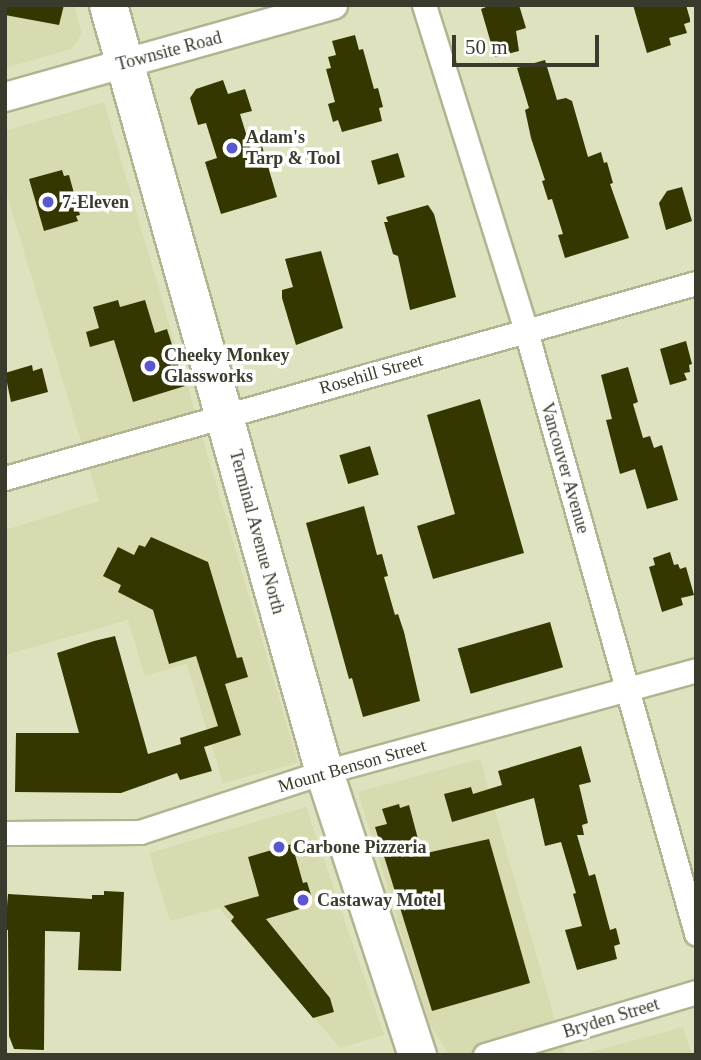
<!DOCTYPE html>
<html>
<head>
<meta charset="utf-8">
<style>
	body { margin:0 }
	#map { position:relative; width:701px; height:1060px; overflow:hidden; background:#dfe2be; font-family:Georgia,serif }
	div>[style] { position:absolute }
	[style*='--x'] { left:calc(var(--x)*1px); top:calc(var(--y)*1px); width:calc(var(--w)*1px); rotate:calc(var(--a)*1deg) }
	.built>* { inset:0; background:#d7dbaf }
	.building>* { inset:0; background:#353700; transform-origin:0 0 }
	.roads { filter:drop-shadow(2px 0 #b1b491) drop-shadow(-2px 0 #b1b491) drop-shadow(0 2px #b1b491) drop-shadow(0 -2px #b1b491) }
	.minor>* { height:23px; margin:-11.5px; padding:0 11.5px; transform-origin:11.5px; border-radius:11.5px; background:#fff }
	.tertiary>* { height:28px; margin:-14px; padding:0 14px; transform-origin:14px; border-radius:14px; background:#fff }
	.primary>* { height:37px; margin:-18.5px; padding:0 18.5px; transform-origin:18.5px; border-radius:18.5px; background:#fff }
	.dots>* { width:19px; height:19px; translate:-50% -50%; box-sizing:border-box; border:4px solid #fff; border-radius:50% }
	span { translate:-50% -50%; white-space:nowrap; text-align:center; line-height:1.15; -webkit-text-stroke:7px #fff; paint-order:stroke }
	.street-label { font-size:18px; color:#3a3b2d }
	.poi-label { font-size:18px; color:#3a3b2d; font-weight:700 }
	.left { translate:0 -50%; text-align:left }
	.frame { position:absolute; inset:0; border:7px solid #3a3b2d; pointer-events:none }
	.scale { position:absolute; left:452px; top:35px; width:147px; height:32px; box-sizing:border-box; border:4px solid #3a3b2d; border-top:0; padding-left:9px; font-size:21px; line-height:24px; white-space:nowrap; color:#3a3b2d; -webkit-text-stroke:5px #fff; paint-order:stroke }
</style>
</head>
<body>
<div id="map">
	<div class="built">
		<i style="clip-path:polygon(5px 5px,74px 5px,82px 34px,71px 49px,5px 68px)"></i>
		<i style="clip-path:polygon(104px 102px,298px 763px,223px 783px,187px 664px,145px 676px,128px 620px,5px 655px,5px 530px,99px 501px,5px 188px,5px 131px)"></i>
		<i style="clip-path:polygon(480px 759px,565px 1055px,449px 1055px,429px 1023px,358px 792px)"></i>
		<i style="clip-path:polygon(306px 807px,384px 1035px,340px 1048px,219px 908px,170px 921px,149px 853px)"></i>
		<i style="clip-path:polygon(683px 1027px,692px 1055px,580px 1055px)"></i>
	</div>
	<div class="building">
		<i style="clip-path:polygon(5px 5px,64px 5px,59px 25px,5px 15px)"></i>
		<i style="clip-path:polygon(491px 5px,519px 5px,526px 28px,516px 31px,519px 51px,495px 57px,481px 9px)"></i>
		<i style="clip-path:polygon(633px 5px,686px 5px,690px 19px,690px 22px,684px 24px,687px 33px,669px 38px,671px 45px,647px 53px)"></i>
		<i style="clip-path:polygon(355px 35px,359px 50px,363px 49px,374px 89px,378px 88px,383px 107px,379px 108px,382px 121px,342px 132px,338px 120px,333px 122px,328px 104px,335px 102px,326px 69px,331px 68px,328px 57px,336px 55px,332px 41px)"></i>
		<i style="clip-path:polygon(545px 60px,557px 100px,566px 98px,572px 101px,588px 157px,601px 152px,604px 163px,607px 162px,613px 183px,610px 184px,629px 238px,565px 258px,558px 235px,563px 234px,552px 199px,548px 200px,542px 181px,545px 180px,531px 138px,525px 110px,529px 108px,517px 68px)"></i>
		<i style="clip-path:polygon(223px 80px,228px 94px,245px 89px,252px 111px,240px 114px,251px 150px,262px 146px,277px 197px,221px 214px,205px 162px,217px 158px,206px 123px,198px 125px,190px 98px,196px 89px)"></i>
		<i style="left:398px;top:153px;width:25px;height:28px;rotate:74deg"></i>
		<i style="clip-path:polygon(62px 170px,64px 176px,69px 175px,80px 215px,76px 216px,78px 221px,44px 231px,29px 179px)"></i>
		<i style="clip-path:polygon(682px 187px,692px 221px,666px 230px,659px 203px,667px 191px)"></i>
		<i style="clip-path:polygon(428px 205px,434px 214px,456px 297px,410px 310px,398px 256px,393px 254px,384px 222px,388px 222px,386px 217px)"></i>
		<i style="clip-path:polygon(321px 251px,343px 328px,296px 345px,282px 298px,282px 290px,293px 287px,285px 259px)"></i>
		<i style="clip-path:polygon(118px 300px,120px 307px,145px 300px,155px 333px,167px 329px,185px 386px,133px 402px,114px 340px,90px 347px,86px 332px,99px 328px,93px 307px)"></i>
		<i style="clip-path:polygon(686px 341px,692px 364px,689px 365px,690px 372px,684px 373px,687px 380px,670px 385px,660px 349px)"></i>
		<i style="clip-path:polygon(32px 365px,33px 371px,42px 368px,48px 392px,11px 402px,5px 373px)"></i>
		<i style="clip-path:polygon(628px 367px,638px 402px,633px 404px,643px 438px,650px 436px,654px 448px,662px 445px,678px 500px,647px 509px,635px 469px,620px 474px,606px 420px,612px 419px,601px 375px)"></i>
		<i style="clip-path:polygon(480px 399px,524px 553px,433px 579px,417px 526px,455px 514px,427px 415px)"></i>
		<i style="left:370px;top:446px;width:30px;height:32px;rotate:73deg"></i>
		<i style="clip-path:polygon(364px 506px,377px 555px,382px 554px,388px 576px,384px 577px,395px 615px,398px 614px,404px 632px,420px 701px,363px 717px,352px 678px,349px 679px,306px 523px)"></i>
		<i style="clip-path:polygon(151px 537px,208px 562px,237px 658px,242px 657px,248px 677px,225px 684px,241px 735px,204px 747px,212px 771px,180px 780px,177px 773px,121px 793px,15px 792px,16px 733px,79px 733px,57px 653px,94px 641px,115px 636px,148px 754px,181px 744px,180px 738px,218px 726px,196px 656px,169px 664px,153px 610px,118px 592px,121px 585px,103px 576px,118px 547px,134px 555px,139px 545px,145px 547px)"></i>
		<i style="clip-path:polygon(670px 552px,674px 565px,678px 564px,680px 569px,686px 567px,694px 595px,681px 598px,683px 605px,662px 612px,649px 567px,655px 565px,653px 558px)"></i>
		<i style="left:550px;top:622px;width:47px;height:96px;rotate:74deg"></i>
		<i style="clip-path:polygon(581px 746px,591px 782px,579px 785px,588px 823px,582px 825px,584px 835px,577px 835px,589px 876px,595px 874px,610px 930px,616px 928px,620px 944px,614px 946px,617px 959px,577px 970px,565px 930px,582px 926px,573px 894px,576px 893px,561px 842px,545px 846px,534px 798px,452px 822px,444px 794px,471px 787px,473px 794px,502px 785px,498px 771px)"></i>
		<i style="clip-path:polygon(399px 804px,400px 808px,409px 805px,422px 854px,489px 839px,530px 983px,432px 1011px,375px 827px,387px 824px,382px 809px)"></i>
		<i style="clip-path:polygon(292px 844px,303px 883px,307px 882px,311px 895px,303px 908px,266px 919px,330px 998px,334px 1012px,313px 1018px,231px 921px,234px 917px,224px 906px,259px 896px,248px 857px)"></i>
		<i style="clip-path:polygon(104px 891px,124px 892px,121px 971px,78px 970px,80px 932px,45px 931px,44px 1050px,14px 1049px,9px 1036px,8px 930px,5px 930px,8px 894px,92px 899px,92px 895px,104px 895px)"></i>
	</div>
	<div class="roads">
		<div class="minor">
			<i style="--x:424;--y:5;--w:342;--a:72.6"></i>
			<i style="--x:526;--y:331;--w:626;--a:74.23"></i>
			<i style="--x:5;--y:478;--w:718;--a:-15.76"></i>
			<i style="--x:5;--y:833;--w:135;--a:-0.4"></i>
			<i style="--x:140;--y:832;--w:194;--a:-18.1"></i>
			<i style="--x:324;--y:772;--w:386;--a:-15.3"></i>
			<i style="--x:485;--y:1055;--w:220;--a:-16.6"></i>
		</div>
		<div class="tertiary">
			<i style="--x:5;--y:97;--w:341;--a:-15.7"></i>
		</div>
		<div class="primary">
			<i style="--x:108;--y:5;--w:797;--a:74.27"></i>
			<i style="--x:324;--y:772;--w:298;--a:71.8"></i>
		</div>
	</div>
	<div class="dots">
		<i style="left:232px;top:148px;background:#5b57cf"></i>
		<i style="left:48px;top:202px;background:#5b57cf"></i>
		<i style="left:150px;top:366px;background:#5b57cf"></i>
		<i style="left:279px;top:847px;background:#5b57cf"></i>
		<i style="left:303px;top:900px;background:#5b57cf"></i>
	</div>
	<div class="street-label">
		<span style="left:169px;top:51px;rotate:-15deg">Townsite Road</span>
		<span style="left:371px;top:374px;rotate:-16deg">Rosehill Street</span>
		<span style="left:565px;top:468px;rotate:74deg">Vancouver Avenue</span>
		<span style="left:257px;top:532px;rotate:75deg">Terminal Avenue North</span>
		<span style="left:352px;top:766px;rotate:-16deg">Mount Benson Street</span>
		<span style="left:611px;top:1018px;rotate:-17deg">Bryden Street</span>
	</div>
	<div class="poi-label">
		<span class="left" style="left:246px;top:148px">Adam's<br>Tarp &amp; Tool</span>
		<span class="left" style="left:62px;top:202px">7-Eleven</span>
		<span class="left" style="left:164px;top:366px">Cheeky Monkey<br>Glassworks</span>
		<span class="left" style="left:293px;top:847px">Carbone Pizzeria</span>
		<span class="left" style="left:317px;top:900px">Castaway Motel</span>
	</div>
	<div class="frame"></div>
	<div class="scale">50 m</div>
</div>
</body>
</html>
